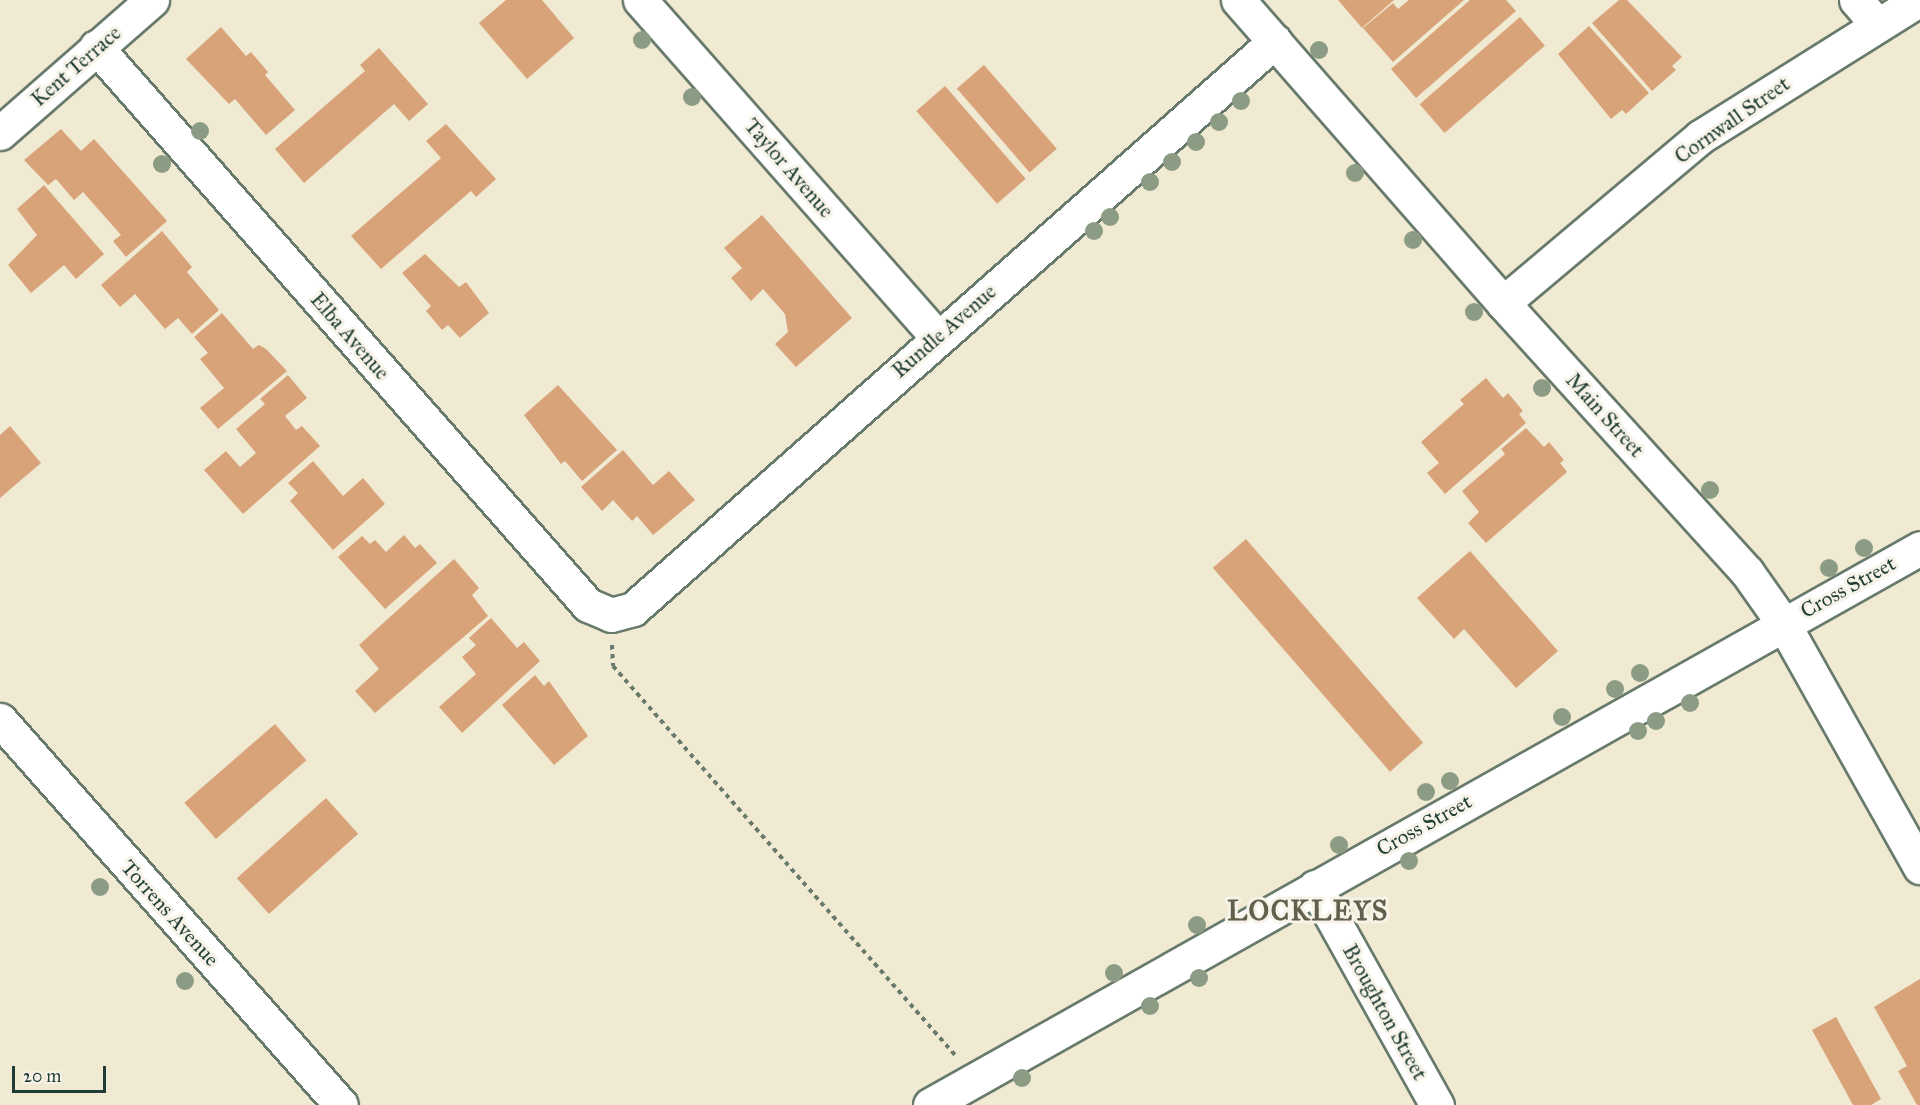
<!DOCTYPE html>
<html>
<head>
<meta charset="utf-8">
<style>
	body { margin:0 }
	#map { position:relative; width:1920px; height:1105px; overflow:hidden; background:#f0ead2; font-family:"IM FELL Great Primer",serif }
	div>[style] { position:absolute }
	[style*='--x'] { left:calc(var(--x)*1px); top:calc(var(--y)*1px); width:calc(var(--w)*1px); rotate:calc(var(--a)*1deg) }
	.building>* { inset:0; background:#d9a37a; transform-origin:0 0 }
	.path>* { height:4px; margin-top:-2px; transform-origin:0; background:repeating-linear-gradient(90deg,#687a6b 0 4.5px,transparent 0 9px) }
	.roads { filter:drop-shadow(2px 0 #687a6b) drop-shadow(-2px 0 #687a6b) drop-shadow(0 2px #687a6b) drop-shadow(0 -2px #687a6b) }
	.minor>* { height:33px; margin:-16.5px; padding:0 16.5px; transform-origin:16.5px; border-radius:16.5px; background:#fff }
	.trees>* { width:18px; height:18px; margin:-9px; border-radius:50%; background:#8c9c84 }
	span { translate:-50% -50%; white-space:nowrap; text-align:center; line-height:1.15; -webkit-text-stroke:6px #f7f3e8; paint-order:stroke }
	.street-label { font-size:21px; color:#1f3d34 }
	.district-label { font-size:27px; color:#60614c; font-weight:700; letter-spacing:1.5px }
	.scale { position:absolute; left:12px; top:1066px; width:94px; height:27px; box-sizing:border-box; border:3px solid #1f3d34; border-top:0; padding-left:8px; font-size:18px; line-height:21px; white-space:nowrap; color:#1f3d34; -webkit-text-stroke:4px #f7f3e8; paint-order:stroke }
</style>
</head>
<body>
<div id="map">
	<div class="building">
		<i style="clip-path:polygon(506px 0,542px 0,574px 38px,527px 79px,479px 23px)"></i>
		<i style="clip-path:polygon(1338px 0,1394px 0,1362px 28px)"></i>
		<i style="clip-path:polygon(1409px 0,1464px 0,1393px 62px,1363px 28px,1393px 3px,1398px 9px)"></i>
		<i style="clip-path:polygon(1470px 0,1506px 0,1516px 11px,1416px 98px,1391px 69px)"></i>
		<i style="clip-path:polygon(1619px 0,1627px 0,1682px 57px,1672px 66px,1676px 70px,1652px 91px,1592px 23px)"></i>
		<i style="left:1520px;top:17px;width:38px;height:133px;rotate:49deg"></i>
		<i style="clip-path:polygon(1589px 26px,1649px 93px,1626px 114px,1622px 110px,1611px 119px,1558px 54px)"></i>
		<i style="clip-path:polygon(221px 27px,246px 56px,251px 52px,268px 72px,265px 75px,295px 110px,266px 135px,235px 99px,229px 104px,186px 59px)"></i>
		<i style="clip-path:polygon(379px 48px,428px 104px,409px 121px,394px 104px,304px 183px,275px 149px,365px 71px,360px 65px)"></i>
		<i style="left:984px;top:65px;width:111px;height:36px;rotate:49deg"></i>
		<i style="left:945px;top:86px;width:123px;height:38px;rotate:49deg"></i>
		<i style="clip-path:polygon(446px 124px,496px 179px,476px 197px,471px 191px,381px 269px,351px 236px,441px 158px,426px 141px)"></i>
		<i style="clip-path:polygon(61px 129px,81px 151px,94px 139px,167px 221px,126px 257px,113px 241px,121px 235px,83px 192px,74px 200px,56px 179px,48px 185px,24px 160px)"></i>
		<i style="clip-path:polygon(44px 185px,104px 254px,76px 279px,64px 265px,31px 293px,8px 265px,37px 235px,17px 209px)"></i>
		<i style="clip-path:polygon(762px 215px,852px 318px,796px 367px,775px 344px,788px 332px,785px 314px,763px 289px,751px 301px,731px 278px,742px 268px,724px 248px)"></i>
		<i style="clip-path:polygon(162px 231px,192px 267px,187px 272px,219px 310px,192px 334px,178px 318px,165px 329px,135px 294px,120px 307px,101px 285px)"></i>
		<i style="clip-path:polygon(425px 254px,459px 287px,466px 282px,489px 313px,460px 338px,448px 325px,442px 330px,426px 311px,431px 306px,402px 273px)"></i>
		<i style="clip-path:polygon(222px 313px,253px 349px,259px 345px,266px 349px,287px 371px,218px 429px,200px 408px,224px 388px,200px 359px,208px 353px,194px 337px)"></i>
		<i style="clip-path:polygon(288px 375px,307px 398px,285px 416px,296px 430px,302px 426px,320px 446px,243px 514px,204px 470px,226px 451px,240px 467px,256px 453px,236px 429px,265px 404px,260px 399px)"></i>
		<i style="clip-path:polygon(1486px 378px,1503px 398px,1508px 393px,1523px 411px,1519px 414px,1526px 423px,1445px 494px,1427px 473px,1439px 463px,1421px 442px,1464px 404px,1460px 400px)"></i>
		<i style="clip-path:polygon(558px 385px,617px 450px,582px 481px,565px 461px,561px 464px,524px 415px)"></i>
		<i style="clip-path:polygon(10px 426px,41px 463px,0 498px,0 435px)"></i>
		<i style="clip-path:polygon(1526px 428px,1544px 447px,1549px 442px,1564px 460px,1560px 463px,1567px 472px,1486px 543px,1468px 523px,1479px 512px,1462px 491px,1505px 454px,1501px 449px)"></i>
		<i style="clip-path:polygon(623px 450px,653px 485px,669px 471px,695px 500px,653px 535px,637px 516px,632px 521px,613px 500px,602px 511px,581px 487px)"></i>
		<i style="clip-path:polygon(313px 461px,343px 496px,363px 478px,385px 504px,333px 550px,290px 501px,298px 493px,288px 483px)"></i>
		<i style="clip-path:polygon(404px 535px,415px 548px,420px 544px,437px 563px,385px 609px,338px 557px,362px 536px,370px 544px,375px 540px,386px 552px)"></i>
		<i style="left:1246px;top:539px;width:270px;height:44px;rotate:49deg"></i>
		<i style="clip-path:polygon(1470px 551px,1558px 651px,1516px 688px,1464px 629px,1454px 639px,1417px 598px)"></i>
		<i style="clip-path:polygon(454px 559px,479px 588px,472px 595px,488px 616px,375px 713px,355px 691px,379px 669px,359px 645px)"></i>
		<i style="clip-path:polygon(491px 618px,517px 648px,524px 642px,540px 661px,462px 733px,439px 707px,476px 674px,462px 657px,476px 645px,469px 638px)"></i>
		<i style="clip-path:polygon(535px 675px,544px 686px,549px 681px,588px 736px,554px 765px,502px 705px)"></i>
		<i style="left:275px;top:724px;width:48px;height:120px;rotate:49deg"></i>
		<i style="left:326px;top:798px;width:48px;height:120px;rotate:48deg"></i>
		<i style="clip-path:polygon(1920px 979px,1920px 1105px,1917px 1105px,1898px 1071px,1907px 1066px,1874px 1007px)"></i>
		<i style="clip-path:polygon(1836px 1017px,1881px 1099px,1871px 1105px,1853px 1105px,1812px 1030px)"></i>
	</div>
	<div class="path">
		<i style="--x:612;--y:645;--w:21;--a:87"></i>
		<i style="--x:613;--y:666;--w:518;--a:48.68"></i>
	</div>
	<div class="roads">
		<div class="minor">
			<i style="--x:640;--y:0;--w:449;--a:48.6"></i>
			<i style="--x:1238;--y:0;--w:403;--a:48.8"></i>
			<i style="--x:1503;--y:303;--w:363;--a:47.8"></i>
			<i style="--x:1747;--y:572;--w:62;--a:54.8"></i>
			<i style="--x:1783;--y:623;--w:280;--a:60.7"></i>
			<i style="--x:1856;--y:0;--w:32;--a:49"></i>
			<i style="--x:96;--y:47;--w:744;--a:48.6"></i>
			<i style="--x:588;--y:605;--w:25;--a:23"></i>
			<i style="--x:611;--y:615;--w:23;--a:-15"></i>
			<i style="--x:633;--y:609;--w:857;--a:-41.5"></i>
			<i style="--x:0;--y:133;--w:202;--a:-41.2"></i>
			<i style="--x:1503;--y:303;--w:258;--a:-40.1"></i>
			<i style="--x:1700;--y:137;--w:257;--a:-32.1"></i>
			<i style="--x:0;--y:720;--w:514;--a:48.47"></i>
			<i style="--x:1315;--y:887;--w:250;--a:60.8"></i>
			<i style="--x:930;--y:1105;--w:1136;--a:-29.36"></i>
		</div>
	</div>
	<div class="trees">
		<i style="left:642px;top:40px"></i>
		<i style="left:1319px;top:50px"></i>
		<i style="left:692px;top:97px"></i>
		<i style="left:1241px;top:101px"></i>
		<i style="left:1219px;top:122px"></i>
		<i style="left:200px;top:131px"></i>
		<i style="left:1196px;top:142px"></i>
		<i style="left:1172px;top:162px"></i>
		<i style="left:162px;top:164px"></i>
		<i style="left:1355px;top:173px"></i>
		<i style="left:1150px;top:182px"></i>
		<i style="left:1110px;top:217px"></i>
		<i style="left:1094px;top:231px"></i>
		<i style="left:1413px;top:240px"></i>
		<i style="left:1474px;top:312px"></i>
		<i style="left:1542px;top:388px"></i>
		<i style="left:1710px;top:490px"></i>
		<i style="left:1864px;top:548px"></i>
		<i style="left:1829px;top:568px"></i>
		<i style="left:1640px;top:673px"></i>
		<i style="left:1615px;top:689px"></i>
		<i style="left:1690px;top:703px"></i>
		<i style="left:1562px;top:717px"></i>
		<i style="left:1656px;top:721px"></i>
		<i style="left:1638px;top:731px"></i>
		<i style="left:1450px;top:781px"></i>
		<i style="left:1426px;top:792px"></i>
		<i style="left:1339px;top:845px"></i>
		<i style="left:1409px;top:861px"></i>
		<i style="left:100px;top:887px"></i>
		<i style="left:1197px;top:925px"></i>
		<i style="left:1114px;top:973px"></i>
		<i style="left:1199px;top:978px"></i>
		<i style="left:185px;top:981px"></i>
		<i style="left:1150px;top:1006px"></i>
		<i style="left:1022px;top:1078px"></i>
	</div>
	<div class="street-label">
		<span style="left:76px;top:66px;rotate:-41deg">Kent Terrace</span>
		<span style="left:1732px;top:120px;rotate:-35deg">Cornwall Street</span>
		<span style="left:789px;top:168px;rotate:49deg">Taylor Avenue</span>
		<span style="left:944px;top:331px;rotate:-41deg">Rundle Avenue</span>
		<span style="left:350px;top:336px;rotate:49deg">Elba Avenue</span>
		<span style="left:1605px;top:415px;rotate:48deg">Main Street</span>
		<span style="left:1848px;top:587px;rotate:-29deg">Cross Street</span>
		<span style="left:1424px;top:825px;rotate:-29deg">Cross Street</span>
		<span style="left:170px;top:913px;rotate:48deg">Torrens Avenue</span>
		<span style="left:1385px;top:1012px;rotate:61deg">Broughton Street</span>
	</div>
	<div class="district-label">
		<span style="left:1308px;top:911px">LOCKLEYS</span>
	</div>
	<div class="scale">20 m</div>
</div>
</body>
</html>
